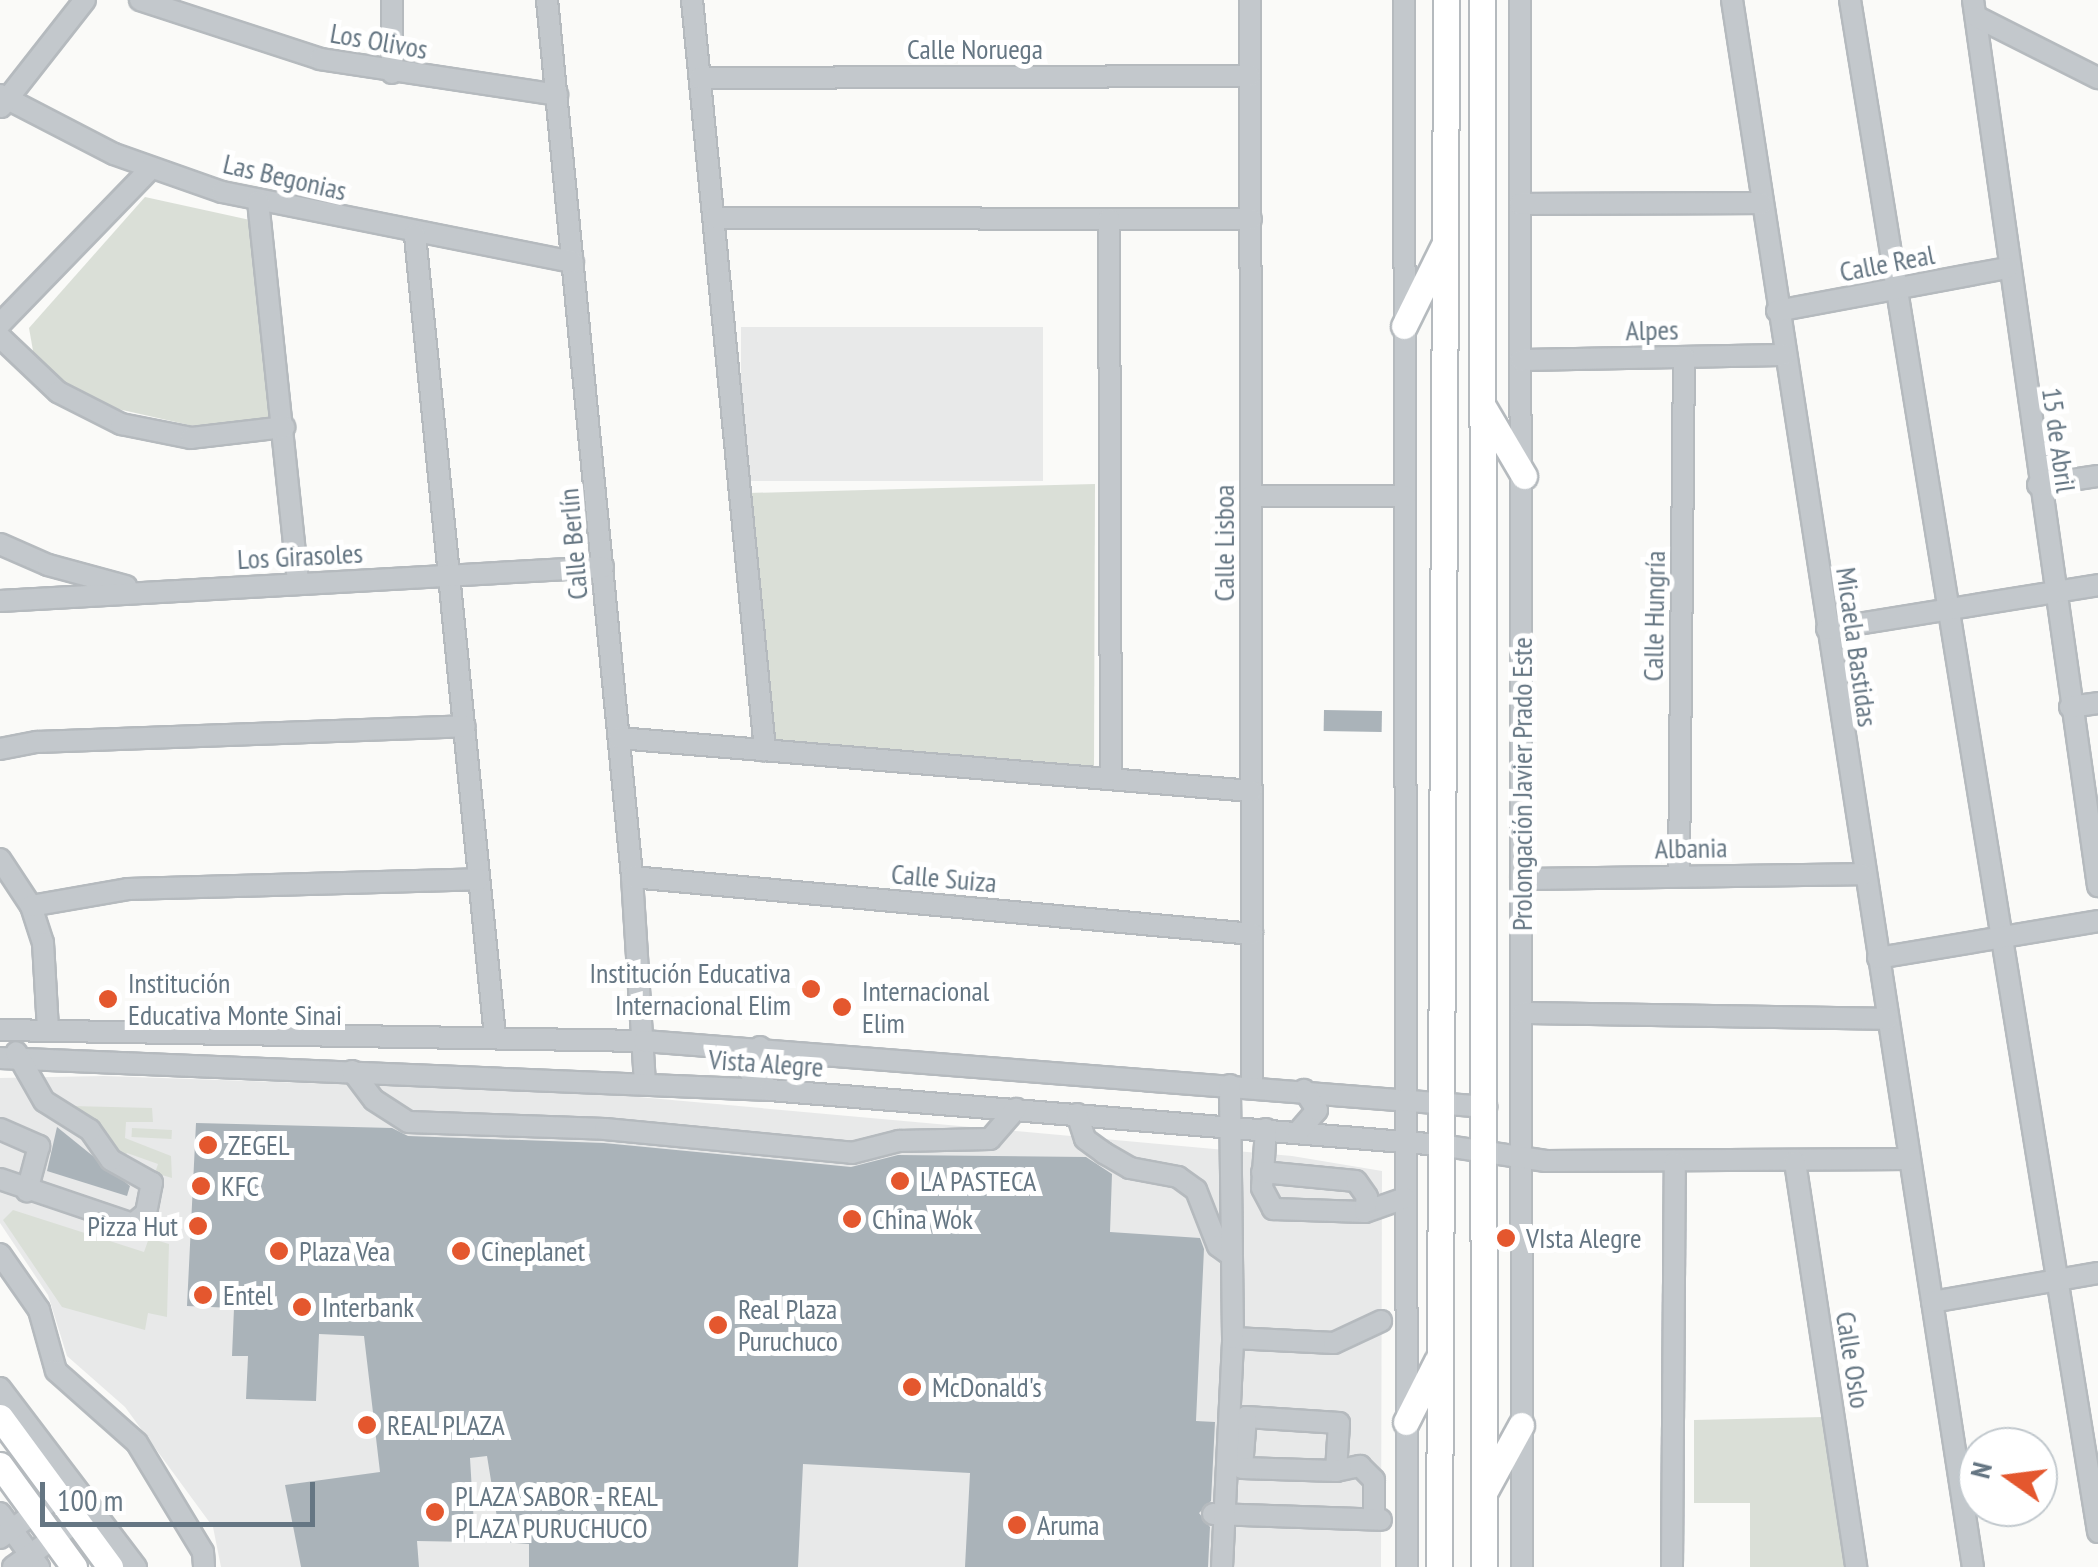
<!DOCTYPE html>
<html>
<head>
<meta charset="utf-8">
<style>
	body { margin:0 }
	#map { position:relative; width:2098px; height:1567px; overflow:hidden; background:#fafaf8; font-family:"PT Sans Narrow",sans-serif }
	div>[style] { position:absolute }
	[style*='--x'] { left:calc(var(--x)*1px); top:calc(var(--y)*1px); width:calc(var(--w)*1px); rotate:calc(var(--a)*1deg) }
	.built>* { inset:0; background:#e8e9e9; transform-origin:0 0 }
	.green>* { inset:0; background:#dadfd7; transform-origin:0 0 }
	.building>* { inset:0; background:#aab3b9; transform-origin:0 0 }
	.roads { filter:drop-shadow(2px 0 #b5babe) drop-shadow(-2px 0 #b5babe) drop-shadow(0 2px #b5babe) drop-shadow(0 -2px #b5babe) }
	.minor>* { height:20px; margin:-10px; padding:0 10px; transform-origin:10px; border-radius:10px; background:#c3c8cc }
	.major>* { height:25px; margin:-12.5px; padding:0 12.5px; transform-origin:12.5px; border-radius:12.5px; background:#fff }
	.dots>* { width:28px; height:28px; translate:-50% -50%; box-sizing:border-box; border:5px solid #fff; border-radius:50% }
	span { translate:-50% -50%; white-space:nowrap; text-align:center; line-height:1.15; -webkit-text-stroke:10px #fff; paint-order:stroke }
	.street-label { font-size:28px; color:#657683 }
	.poi-label { font-size:28px; color:#657683 }
	.right { translate:-100% -50%; text-align:right }
	.left { translate:0 -50%; text-align:left }
	.north { position:absolute; left:1958px; top:1427px; width:100px; height:100px; box-sizing:border-box; background:#fff; border:2px solid #c1c8cd; border-radius:50%; rotate:284deg; font-size:28px; font-weight:700; line-height:40px; text-align:center; color:#657683 }
	.north::after { content:''; display:block; margin:auto; width:35px; height:45px; background:#e4572e; clip-path:polygon(50% 0,100% 100%,50% 72%,0 100%) }
	.scale { position:absolute; left:40px; top:1482px; width:275px; height:45px; box-sizing:border-box; border:5px solid #657683; border-top:0; padding-left:12px; font-size:30px; line-height:35px; white-space:nowrap; color:#657683; -webkit-text-stroke:8px #fff; paint-order:stroke }
</style>
</head>
<body>
<div id="map">
	<div class="built">
		<i style="left:1043px;top:327px;width:154px;height:302px;rotate:90deg"></i>
		<i style="clip-path:polygon(104px 1076px,594px 1093px,1292px 1156px,1382px 1171px,1381px 1567px,221px 1567px,213px 1527px,125px 1407px,67px 1356px,48px 1295px,0 1223px,0 1078px)"></i>
	</div>
	<div class="green">
		<i style="clip-path:polygon(145px 197px,250px 220px,274px 425px,189px 425px,100px 405px,35px 362px,29px 328px)"></i>
		<i style="clip-path:polygon(1095px 484px,1094px 768px,773px 742px,748px 493px)"></i>
		<i style="clip-path:polygon(71px 1106px,152px 1108px,153px 1122px,126px 1122px,125px 1138px,171px 1156px,172px 1178px,155px 1173px,158px 1164px,127px 1153px,123px 1161px,91px 1119px)"></i>
		<i style="left:132px;top:1128px;width:40px;height:9px;rotate:3deg"></i>
		<i style="clip-path:polygon(13px 1210px,144px 1252px,149px 1238px,169px 1244px,167px 1317px,148px 1313px,145px 1330px,62px 1307px,3px 1220px)"></i>
		<i style="clip-path:polygon(1824px 1417px,1845px 1567px,1750px 1567px,1750px 1503px,1694px 1503px,1694px 1420px)"></i>
	</div>
	<div class="building">
		<i style="left:1324px;top:710px;width:58px;height:21px;rotate:1deg"></i>
		<i style="clip-path:polygon(196px 1123px,392px 1128px,408px 1136px,604px 1143px,851px 1167px,898px 1155px,1086px 1157px,1112px 1174px,1110px 1232px,1200px 1238px,1204px 1249px,1196px 1421px,1215px 1422px,1211px 1501px,1199px 1513px,1210px 1527px,1208px 1567px,965px 1567px,970px 1473px,803px 1464px,798px 1567px,529px 1567px,529px 1544px,501px 1542px,487px 1456px,470px 1458px,475px 1542px,417px 1541px,419px 1567px,301px 1567px,285px 1485px,380px 1472px,364px 1336px,319px 1334px,316px 1401px,246px 1399px,248px 1356px,232px 1356px,234px 1308px,187px 1306px)"></i>
		<i style="clip-path:polygon(57px 1127px,130px 1186px,127px 1196px,47px 1171px)"></i>
	</div>
	<div class="roads">
		<div class="minor">
			<i style="--x:140;--y:0;--w:189;--a:18.1"></i>
			<i style="--x:320;--y:59;--w:240;--a:8.6"></i>
			<i style="--x:392;--y:0;--w:73;--a:90"></i>
			<i style="--x:547;--y:0;--w:881;--a:84.46"></i>
			<i style="--x:632;--y:877;--w:206;--a:86.4"></i>
			<i style="--x:692;--y:0;--w:754;--a:84.44"></i>
			<i style="--x:1250;--y:0;--w:1086;--a:89.89"></i>
			<i style="--x:1404;--y:0;--w:1567;--a:89.89"></i>
			<i style="--x:1520;--y:0;--w:1567;--a:89.93"></i>
			<i style="--x:1732;--y:0;--w:1585;--a:81.26"></i>
			<i style="--x:1850;--y:0;--w:1552;--a:80.8"></i>
			<i style="--x:1973;--y:0;--w:895;--a:81.97"></i>
			<i style="--x:1977;--y:17;--w:136;--a:26.8"></i>
			<i style="--x:700;--y:78;--w:550;--a:-0.21"></i>
			<i style="--x:0;--y:95;--w:128;--a:27.4"></i>
			<i style="--x:114;--y:154;--w:114;--a:19.4"></i>
			<i style="--x:222;--y:192;--w:358;--a:11.3"></i>
			<i style="--x:1;--y:107;--w:136;--a:-51.9"></i>
			<i style="--x:258;--y:201;--w:385;--a:84"></i>
			<i style="--x:1520;--y:204;--w:242;--a:-0.2"></i>
			<i style="--x:714;--y:218;--w:537;--a:0.11"></i>
			<i style="--x:1109;--y:219;--w:560;--a:89.8"></i>
			<i style="--x:415;--y:235;--w:806;--a:84.3"></i>
			<i style="--x:1777;--y:311;--w:234;--a:-10.6"></i>
			<i style="--x:0;--y:324;--w:217;--a:-45.9"></i>
			<i style="--x:0;--y:337;--w:80;--a:43.5"></i>
			<i style="--x:58;--y:392;--w:71;--a:26.9"></i>
			<i style="--x:121;--y:424;--w:71;--a:11.3"></i>
			<i style="--x:191;--y:438;--w:94;--a:-6.7"></i>
			<i style="--x:1521;--y:360;--w:263;--a:-1.1"></i>
			<i style="--x:2038;--y:485;--w:61;--a:-8.5"></i>
			<i style="--x:1251;--y:496;--w:154;--a:0"></i>
			<i style="--x:0;--y:544;--w:52;--a:23.6"></i>
			<i style="--x:48;--y:565;--w:81;--a:15.1"></i>
			<i style="--x:0;--y:601;--w:604;--a:-3.23"></i>
			<i style="--x:1827;--y:629;--w:275;--a:-9.2"></i>
			<i style="--x:2070;--y:707;--w:28;--a:-8"></i>
			<i style="--x:619;--y:738;--w:635;--a:4.79"></i>
			<i style="--x:0;--y:749;--w:38;--a:-11"></i>
			<i style="--x:37;--y:742;--w:428;--a:-2.1"></i>
			<i style="--x:0;--y:859;--w:56;--a:56.6"></i>
			<i style="--x:31;--y:906;--w:39;--a:72"></i>
			<i style="--x:43;--y:943;--w:88;--a:86.7"></i>
			<i style="--x:1679;--y:875;--w:518;--a:-89.45"></i>
			<i style="--x:632;--y:877;--w:623;--a:5.25"></i>
			<i style="--x:1521;--y:879;--w:341;--a:-0.8"></i>
			<i style="--x:31;--y:906;--w:98;--a:-9.9"></i>
			<i style="--x:128;--y:889;--w:351;--a:-1.6"></i>
			<i style="--x:1878;--y:958;--w:223;--a:-9.5"></i>
			<i style="--x:1523;--y:1013;--w:365;--a:0.9"></i>
			<i style="--x:0;--y:1030;--w:644;--a:0.98"></i>
			<i style="--x:644;--y:1041;--w:845;--a:4.48"></i>
			<i style="--x:760;--y:1047;--w:27;--a:112"></i>
			<i style="--x:750;--y:1072;--w:27;--a:42"></i>
			<i style="--x:0;--y:1058;--w:771;--a:2.38"></i>
			<i style="--x:770;--y:1090;--w:672;--a:4.69"></i>
			<i style="--x:1440;--y:1145;--w:107;--a:8.6"></i>
			<i style="--x:1546;--y:1161;--w:364;--a:-0.3"></i>
			<i style="--x:352;--y:1071;--w:36;--a:53"></i>
			<i style="--x:374;--y:1100;--w:40;--a:32.9"></i>
			<i style="--x:408;--y:1122;--w:197;--a:2"></i>
			<i style="--x:605;--y:1129;--w:248;--a:5.5"></i>
			<i style="--x:852;--y:1153;--w:49;--a:-14.3"></i>
			<i style="--x:899;--y:1141;--w:91;--a:-1.3"></i>
			<i style="--x:990;--y:1139;--w:40;--a:-49"></i>
			<i style="--x:1077;--y:1114;--w:26;--a:72"></i>
			<i style="--x:1085;--y:1139;--w:24;--a:36"></i>
			<i style="--x:1104;--y:1153;--w:30;--a:30"></i>
			<i style="--x:1130;--y:1168;--w:49;--a:10.6"></i>
			<i style="--x:1178;--y:1177;--w:22;--a:36"></i>
			<i style="--x:1196;--y:1190;--w:60;--a:68.6"></i>
			<i style="--x:1218;--y:1246;--w:17;--a:36"></i>
			<i style="--x:0;--y:1129;--w:43;--a:23.6"></i>
			<i style="--x:39;--y:1146;--w:47;--a:104.9"></i>
			<i style="--x:1266;--y:1129;--w:59;--a:93.9"></i>
			<i style="--x:1262;--y:1188;--w:24;--a:62"></i>
			<i style="--x:1273;--y:1209;--w:92;--a:1.9"></i>
			<i style="--x:1365;--y:1212;--w:42;--a:-19.3"></i>
			<i style="--x:1298;--y:1132;--w:29;--a:-49"></i>
			<i style="--x:1317;--y:1110;--w:24;--a:-123"></i>
			<i style="--x:1795;--y:1162;--w:410;--a:81.4"></i>
			<i style="--x:1262;--y:1172;--w:94;--a:5.5"></i>
			<i style="--x:1356;--y:1181;--w:19;--a:55"></i>
			<i style="--x:1367;--y:1197;--w:15;--a:98"></i>
			<i style="--x:0;--y:1179;--w:140;--a:18.7"></i>
			<i style="--x:133;--y:1224;--w:17;--a:-40"></i>
			<i style="--x:146;--y:1213;--w:31;--a:-79"></i>
			<i style="--x:152;--y:1183;--w:47;--a:-150.7"></i>
			<i style="--x:111;--y:1160;--w:37;--a:-125"></i>
			<i style="--x:90;--y:1130;--w:54;--a:-147.8"></i>
			<i style="--x:44;--y:1101;--w:56;--a:-119.7"></i>
			<i style="--x:0;--y:1254;--w:68;--a:55.1"></i>
			<i style="--x:39;--y:1310;--w:63;--a:74.4"></i>
			<i style="--x:56;--y:1371;--w:108;--a:41.6"></i>
			<i style="--x:137;--y:1443;--w:127;--a:58.8"></i>
			<i style="--x:203;--y:1552;--w:15;--a:86"></i>
			<i style="--x:1932;--y:1302;--w:169;--a:-9.9"></i>
			<i style="--x:1233;--y:1338;--w:101;--a:2.8"></i>
			<i style="--x:1334;--y:1343;--w:52;--a:-25.1"></i>
			<i style="--x:0;--y:1388;--w:225;--a:52.8"></i>
			<i style="--x:1336;--y:1471;--w:48;--a:-86.4"></i>
			<i style="--x:1339;--y:1423;--w:93;--a:-176.3"></i>
			<i style="--x:1246;--y:1417;--w:51;--a:94.5"></i>
			<i style="--x:1242;--y:1468;--w:94;--a:1.8"></i>
			<i style="--x:1336;--y:1471;--w:25;--a:-12"></i>
			<i style="--x:1360;--y:1466;--w:20;--a:45"></i>
			<i style="--x:1374;--y:1480;--w:39;--a:90"></i>
			<i style="--x:0;--y:1513;--w:67;--a:54.2"></i>
			<i style="--x:1213;--y:1514;--w:168;--a:2"></i>
			<i style="--x:0;--y:1538;--w:58;--a:-35.9"></i>
			<i style="--x:13;--y:1567;--w:77;--a:-35.5"></i>
			<i style="--x:1222;--y:1567;--w:229;--a:-87.2"></i>
			<i style="--x:1233;--y:1338;--w:253;--a:-90.7"></i>
			<i style="--x:1672;--y:1567;--w:404;--a:-89.6"></i>
		</div>
		<div class="major">
			<i style="--x:1482;--y:0;--w:1567;--a:89.93"></i>
			<i style="--x:1404;--y:326;--w:90;--a:-63.7"></i>
			<i style="--x:1484;--y:408;--w:79;--a:59.5"></i>
			<i style="--x:0;--y:1417;--w:186;--a:53.7"></i>
			<i style="--x:1406;--y:1422;--w:68;--a:-63.1"></i>
			<i style="--x:0;--y:1465;--w:126;--a:54"></i>
			<i style="--x:1486;--y:1489;--w:73;--a:-61.3"></i>
			<i style="--x:1439;--y:1567;--w:1567;--a:-89.74"></i>
		</div>
	</div>
	<div class="dots">
		<i style="left:811px;top:989px;background:#e4572e"></i>
		<i style="left:108px;top:999px;background:#e4572e"></i>
		<i style="left:842px;top:1007px;background:#e4572e"></i>
		<i style="left:208px;top:1145px;background:#e4572e"></i>
		<i style="left:900px;top:1181px;background:#e4572e"></i>
		<i style="left:201px;top:1186px;background:#e4572e"></i>
		<i style="left:852px;top:1219px;background:#e4572e"></i>
		<i style="left:198px;top:1226px;background:#e4572e"></i>
		<i style="left:1506px;top:1238px;background:#e4572e"></i>
		<i style="left:279px;top:1251px;background:#e4572e"></i>
		<i style="left:461px;top:1251px;background:#e4572e"></i>
		<i style="left:203px;top:1295px;background:#e4572e"></i>
		<i style="left:302px;top:1307px;background:#e4572e"></i>
		<i style="left:718px;top:1325px;background:#e4572e"></i>
		<i style="left:912px;top:1387px;background:#e4572e"></i>
		<i style="left:367px;top:1425px;background:#e4572e"></i>
		<i style="left:435px;top:1512px;background:#e4572e"></i>
		<i style="left:1017px;top:1525px;background:#e4572e"></i>
	</div>
	<div class="street-label">
		<span style="left:379px;top:41px;rotate:10deg">Los Olivos</span>
		<span style="left:975px;top:49px">Calle Noruega</span>
		<span style="left:285px;top:177px;rotate:13deg">Las Begonias</span>
		<span style="left:1887px;top:263px;rotate:-11deg">Calle Real</span>
		<span style="left:1652px;top:330px;rotate:-1deg">Alpes</span>
		<span style="left:2059px;top:440px;rotate:82deg">15 de Abril</span>
		<span style="left:1224px;top:543px;rotate:-90deg">Calle Lisboa</span>
		<span style="left:573px;top:544px;rotate:-95deg">Calle Berlín</span>
		<span style="left:300px;top:556px;rotate:-3deg">Los Girasoles</span>
		<span style="left:1654px;top:616px;rotate:-89deg">Calle Hungría</span>
		<span style="left:1857px;top:647px;rotate:82deg">Micaela Bastidas</span>
		<span style="left:1522px;top:784px;rotate:-90deg">Prolongación Javier Prado Este</span>
		<span style="left:1691px;top:848px;rotate:-1deg">Albania</span>
		<span style="left:944px;top:878px;rotate:5deg">Calle Suiza</span>
		<span style="left:766px;top:1063px;rotate:4deg">Vista Alegre</span>
		<span style="left:1853px;top:1360px;rotate:81deg">Calle Oslo</span>
	</div>
	<div class="poi-label">
		<span class="right" style="left:791px;top:989px">Institución Educativa<br>Internacional Elim</span>
		<span class="left" style="left:128px;top:999px">Institución<br>Educativa Monte Sinai</span>
		<span class="left" style="left:862px;top:1007px">Internacional<br>Elim</span>
		<span class="left" style="left:228px;top:1145px">ZEGEL</span>
		<span class="left" style="left:920px;top:1181px">LA PASTECA</span>
		<span class="left" style="left:221px;top:1186px">KFC</span>
		<span class="left" style="left:872px;top:1219px">China Wok</span>
		<span class="right" style="left:178px;top:1226px">Pizza Hut</span>
		<span class="left" style="left:1526px;top:1238px">VIsta Alegre</span>
		<span class="left" style="left:299px;top:1251px">Plaza Vea</span>
		<span class="left" style="left:481px;top:1251px">Cineplanet</span>
		<span class="left" style="left:223px;top:1295px">Entel</span>
		<span class="left" style="left:322px;top:1307px">Interbank</span>
		<span class="left" style="left:738px;top:1325px">Real Plaza<br>Puruchuco</span>
		<span class="left" style="left:932px;top:1387px">McDonald's</span>
		<span class="left" style="left:387px;top:1425px">REAL PLAZA</span>
		<span class="left" style="left:455px;top:1512px">PLAZA SABOR - REAL<br>PLAZA PURUCHUCO</span>
		<span class="left" style="left:1037px;top:1525px">Aruma</span>
	</div>
	<div class="north">N</div>
	<div class="scale">100 m</div>
</div>
</body>
</html>
